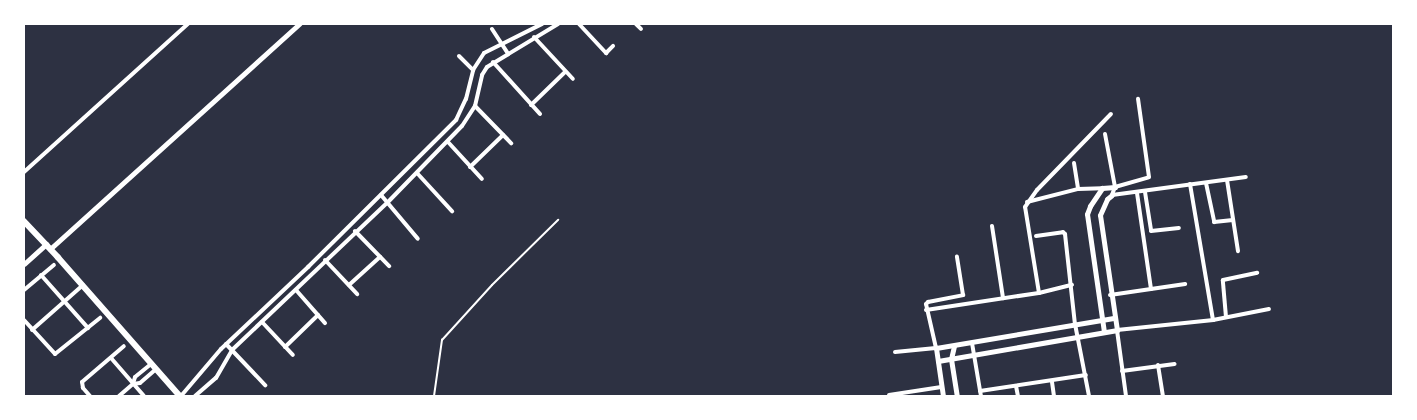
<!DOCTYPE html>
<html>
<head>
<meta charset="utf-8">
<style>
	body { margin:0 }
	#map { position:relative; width:1417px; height:420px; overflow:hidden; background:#2d3142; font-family:Merriweather,serif }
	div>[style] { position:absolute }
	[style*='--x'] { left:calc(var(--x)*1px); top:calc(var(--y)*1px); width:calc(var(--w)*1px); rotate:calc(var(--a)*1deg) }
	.service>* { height:2px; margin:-1px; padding:0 1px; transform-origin:1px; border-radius:1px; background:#fff }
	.minor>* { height:4px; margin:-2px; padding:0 2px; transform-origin:2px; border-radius:2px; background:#fff }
	.tertiary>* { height:5px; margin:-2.5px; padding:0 2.5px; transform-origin:2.5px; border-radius:2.5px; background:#fff }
	.secondary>* { height:5.5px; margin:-2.75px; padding:0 2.75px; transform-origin:2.75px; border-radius:2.75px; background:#fff }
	span { translate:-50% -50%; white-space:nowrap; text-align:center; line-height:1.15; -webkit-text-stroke:5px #fff; paint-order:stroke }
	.frame { position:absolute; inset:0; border:25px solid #fff; pointer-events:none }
</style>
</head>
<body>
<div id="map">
	<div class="service">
		<i style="--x:434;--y:396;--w:57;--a:-81.9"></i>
		<i style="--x:442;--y:340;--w:74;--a:-47.7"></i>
		<i style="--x:492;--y:285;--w:93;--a:-44.6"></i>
	</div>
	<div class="minor">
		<i style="--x:579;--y:24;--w:40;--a:47"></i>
		<i style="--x:606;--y:53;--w:10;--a:-45"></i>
		<i style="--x:636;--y:24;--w:7;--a:45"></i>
		<i style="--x:492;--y:29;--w:30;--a:57"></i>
		<i style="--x:534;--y:37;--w:57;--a:47.1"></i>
		<i style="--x:459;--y:56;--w:20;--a:45"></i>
		<i style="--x:493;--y:62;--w:70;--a:47.9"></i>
		<i style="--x:531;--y:105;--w:47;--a:-44.1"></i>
		<i style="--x:475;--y:106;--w:52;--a:45.8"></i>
		<i style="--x:1105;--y:134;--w:54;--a:79.3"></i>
		<i style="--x:448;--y:142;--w:50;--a:47.4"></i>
		<i style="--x:1074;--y:163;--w:26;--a:81"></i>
		<i style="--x:470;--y:167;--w:46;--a:-44.1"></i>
		<i style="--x:24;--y:172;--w:221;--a:-42.1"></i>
		<i style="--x:417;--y:173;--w:52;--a:47.4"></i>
		<i style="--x:1227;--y:180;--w:72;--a:81.2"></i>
		<i style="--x:1206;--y:183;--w:40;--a:78"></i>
		<i style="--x:1214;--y:222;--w:19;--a:-6"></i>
		<i style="--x:1190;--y:184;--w:138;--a:80.4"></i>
		<i style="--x:1115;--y:187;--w:9;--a:111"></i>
		<i style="--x:1112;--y:195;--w:135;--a:-7.7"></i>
		<i style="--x:1115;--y:187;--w:35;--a:-16"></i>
		<i style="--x:1149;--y:177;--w:79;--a:-98"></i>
		<i style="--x:1145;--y:192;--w:39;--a:81"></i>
		<i style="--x:1151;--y:231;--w:28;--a:-6"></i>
		<i style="--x:1137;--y:193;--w:97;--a:81.7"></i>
		<i style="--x:381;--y:195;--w:57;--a:49.9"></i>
		<i style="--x:1027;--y:202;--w:53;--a:-14.3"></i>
		<i style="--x:1078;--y:189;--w:24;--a:-2"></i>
		<i style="--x:992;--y:226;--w:73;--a:81.3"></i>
		<i style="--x:355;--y:231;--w:49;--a:45.8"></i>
		<i style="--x:1036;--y:236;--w:27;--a:-8"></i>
		<i style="--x:1063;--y:232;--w:3;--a:45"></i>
		<i style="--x:1065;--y:234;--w:91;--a:83.7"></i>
		<i style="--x:1075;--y:324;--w:73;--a:79"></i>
		<i style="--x:325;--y:260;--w:47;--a:46.7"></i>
		<i style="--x:41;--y:275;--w:71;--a:48.4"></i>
		<i style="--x:349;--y:285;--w:42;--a:-42.1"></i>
		<i style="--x:24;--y:290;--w:39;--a:-40"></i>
		<i style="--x:296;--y:290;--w:44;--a:48.7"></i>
		<i style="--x:1039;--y:293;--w:87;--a:-99.2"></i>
		<i style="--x:1025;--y:207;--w:21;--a:-55"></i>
		<i style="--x:1037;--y:190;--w:106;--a:-45.8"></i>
		<i style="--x:1110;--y:295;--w:76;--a:-8.3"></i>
		<i style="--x:926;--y:310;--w:114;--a:-8.6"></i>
		<i style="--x:1039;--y:293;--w:34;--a:-14"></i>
		<i style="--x:1226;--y:317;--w:37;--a:-95"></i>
		<i style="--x:1223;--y:280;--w:35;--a:-12"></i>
		<i style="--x:24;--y:320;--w:46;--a:47.6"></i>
		<i style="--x:55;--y:354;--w:58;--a:-38.7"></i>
		<i style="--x:262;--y:322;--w:45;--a:46.8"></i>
		<i style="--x:32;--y:330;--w:68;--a:-41.4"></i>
		<i style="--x:972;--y:343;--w:54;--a:80.4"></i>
		<i style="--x:226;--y:344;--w:57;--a:46.4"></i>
		<i style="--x:285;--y:347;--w:46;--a:-44.1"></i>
		<i style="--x:895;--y:352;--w:41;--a:-5.6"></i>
		<i style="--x:936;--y:348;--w:45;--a:-102.8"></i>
		<i style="--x:926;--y:304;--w:3;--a:-45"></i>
		<i style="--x:928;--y:302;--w:36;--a:-11"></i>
		<i style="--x:963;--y:295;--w:39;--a:-99"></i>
		<i style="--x:111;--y:358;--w:50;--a:49"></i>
		<i style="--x:1158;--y:365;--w:31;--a:81"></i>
		<i style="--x:1122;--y:371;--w:53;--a:-7.5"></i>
		<i style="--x:1052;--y:382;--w:14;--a:82"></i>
		<i style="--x:133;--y:384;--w:7;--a:-8"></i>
		<i style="--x:140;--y:383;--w:21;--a:-41"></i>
		<i style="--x:1016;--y:386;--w:10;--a:79"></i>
		<i style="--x:980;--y:391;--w:107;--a:-8.6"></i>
		<i style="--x:889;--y:395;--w:53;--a:-8.7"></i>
		<i style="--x:90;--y:396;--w:11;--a:-131"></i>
		<i style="--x:83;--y:388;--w:6;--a:-99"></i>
		<i style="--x:82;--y:382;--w:55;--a:-40.6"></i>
		<i style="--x:119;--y:396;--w:18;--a:-41"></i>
		<i style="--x:133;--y:384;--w:7;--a:-74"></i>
		<i style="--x:135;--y:377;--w:21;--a:-39"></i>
		<i style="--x:181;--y:396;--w:62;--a:-49.6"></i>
		<i style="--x:221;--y:349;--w:120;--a:-43.3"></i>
		<i style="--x:308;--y:267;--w:209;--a:-44.8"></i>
		<i style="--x:456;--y:120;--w:23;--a:-65"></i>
		<i style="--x:466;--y:99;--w:30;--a:-76"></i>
		<i style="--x:473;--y:70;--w:20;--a:-57"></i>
		<i style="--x:484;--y:53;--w:65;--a:-26.6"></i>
		<i style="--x:195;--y:396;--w:28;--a:-41"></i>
		<i style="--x:216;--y:378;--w:32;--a:-60"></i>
		<i style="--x:232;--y:350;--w:215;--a:-43.5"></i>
		<i style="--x:388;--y:202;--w:106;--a:-45.8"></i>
		<i style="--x:462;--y:126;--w:24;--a:-57"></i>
		<i style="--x:475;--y:106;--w:32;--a:-77"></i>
		<i style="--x:482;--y:75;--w:9;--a:-58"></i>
		<i style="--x:487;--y:67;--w:83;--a:-31.2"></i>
		<i style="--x:1126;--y:396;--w:67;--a:-97.8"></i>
		<i style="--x:1117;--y:330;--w:97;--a:-5.9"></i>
		<i style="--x:1213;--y:320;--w:57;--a:-11.1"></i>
	</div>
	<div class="tertiary">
		<i style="--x:50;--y:249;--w:336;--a:-42.1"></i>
		<i style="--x:24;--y:264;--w:30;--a:-42"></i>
		<i style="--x:1104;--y:332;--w:119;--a:-98.2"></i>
		<i style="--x:1087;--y:214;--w:9;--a:-69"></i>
		<i style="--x:1090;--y:206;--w:22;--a:-56"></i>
		<i style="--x:1102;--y:188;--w:13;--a:-4"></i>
		<i style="--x:954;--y:346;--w:13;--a:103"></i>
		<i style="--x:951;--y:359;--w:37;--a:81"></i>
		<i style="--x:938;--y:361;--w:182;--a:-9.8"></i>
		<i style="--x:1117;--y:330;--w:116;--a:-98.4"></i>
		<i style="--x:1100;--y:215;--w:17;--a:-66"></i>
		<i style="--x:1107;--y:199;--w:6;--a:-39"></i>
		<i style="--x:943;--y:396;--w:49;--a:-98.3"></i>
		<i style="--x:936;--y:348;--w:180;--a:-9.6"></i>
	</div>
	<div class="secondary">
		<i style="--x:24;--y:221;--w:50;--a:46.6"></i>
		<i style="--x:58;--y:257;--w:185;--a:48.7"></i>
	</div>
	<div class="frame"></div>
</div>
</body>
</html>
